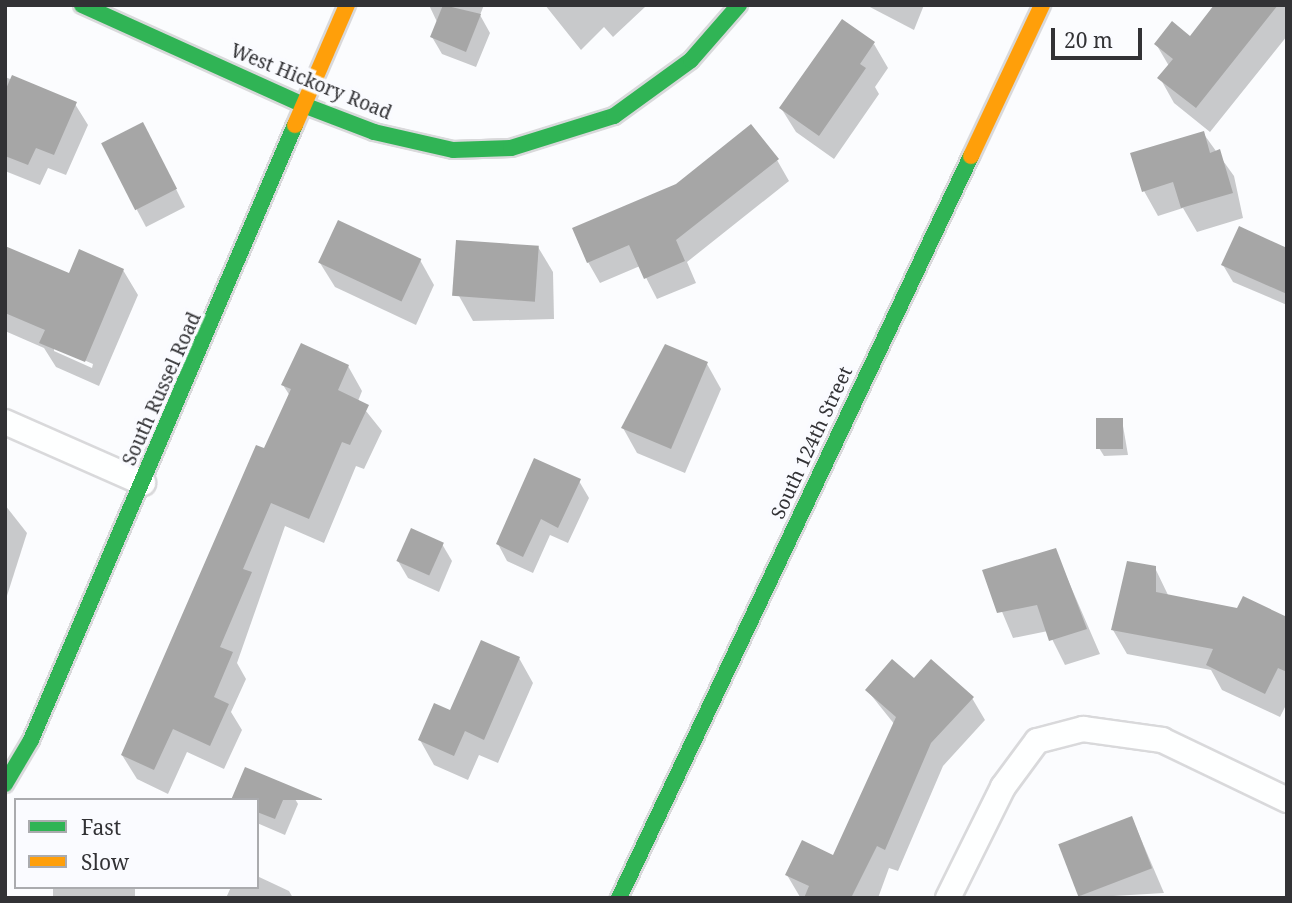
<!DOCTYPE html>
<html>
<head>
<meta charset="utf-8">
<style>
	body { margin:0 }
	#map { position:relative; width:1292px; height:903px; overflow:hidden; background:#fbfcfe; font-family:"Noto Serif",serif }
	div>[style] { position:absolute }
	[style*='--x'] { left:calc(var(--x)*1px); top:calc(var(--y)*1px); width:calc(var(--w)*1px); rotate:calc(var(--a)*1deg) }
	.shadow>* { inset:0; background:#0003; transform-origin:0 0 }
	.building>* { inset:0; background:#a6a6a6; transform-origin:0 0 }
	.roads { filter:drop-shadow(2px 0 #d9d9db) drop-shadow(-2px 0 #d9d9db) drop-shadow(0 2px #d9d9db) drop-shadow(0 -2px #d9d9db) }
	.street>* { height:24px; margin:-12px; padding:0 12px; transform-origin:12px; border-radius:12px; background:#feffff }
	.fast>* { height:16px; margin:-8px; padding:0 8px; transform-origin:8px; border-radius:8px; background:#30b455 }
	.slow>* { height:16px; margin:-8px; padding:0 8px; transform-origin:8px; border-radius:8px; background:#ff9f0a }
	span { translate:-50% -50%; white-space:nowrap; text-align:center; line-height:1.15; -webkit-text-stroke:7px #fafbff; paint-order:stroke }
	.street-label { font-size:19px; color:#323235 }
	.frame { position:absolute; inset:0; border:7px solid #323235; pointer-events:none }
	.legend { position:absolute; left:14px; top:798px; width:245px; height:91px; box-sizing:border-box; background:#fafbff; border:2px solid #aaabae; margin:0; padding:9px 12px; list-style:none; font-size:21px; color:#323235 }
	.legend li { display:flex; align-items:center; gap:14px; height:35px }
	.legend b { width:35px; border:2px solid #aaabae }
	.scale { position:absolute; left:1051px; top:28px; width:91px; height:32px; box-sizing:border-box; border:4px solid #323235; border-top:0; padding-left:9px; font-size:21px; line-height:24px; white-space:nowrap; color:#323235; -webkit-text-stroke:5px #fafbff; paint-order:stroke }
</style>
</head>
<body>
<div id="map">
	<div class="shadow">
		<i style="clip-path:polygon(429px 5px,484px 5px,480px 15px,490px 33px,476px 67px,442px 54px,432px 37px,438px 24px)"></i>
		<i style="clip-path:polygon(545px 5px,644px 5px,645px 7px,613px 37px,604px 27px,581px 50px)"></i>
		<i style="clip-path:polygon(866px 5px,924px 5px,914px 30px)"></i>
		<i style="clip-path:polygon(1237px 5px,1287px 5px,1287px 36px,1210px 132px,1174px 103px,1160px 78px,1169px 66px,1156px 44px,1190px 38px)"></i>
		<i style="clip-path:polygon(874px 44px,888px 68px,875px 87px,879px 94px,834px 159px,796px 132px,781px 108px)"></i>
		<i style="clip-path:polygon(5px 77px,75px 104px,88px 125px,66px 175px,48px 168px,40px 185px,5px 171px)"></i>
		<i style="clip-path:polygon(1203px 133px,1234px 176px,1243px 218px,1197px 232px,1183px 208px,1158px 216px,1144px 191px)"></i>
		<i style="clip-path:polygon(152px 141px,185px 207px,146px 227px,137px 210px)"></i>
		<i style="clip-path:polygon(777px 160px,789px 181px,687px 262px,696px 283px,657px 299px,640px 266px,600px 283px,588px 262px)"></i>
		<i style="clip-path:polygon(458px 242px,538px 247px,553px 272px,554px 319px,473px 321px,459px 296px)"></i>
		<i style="clip-path:polygon(evenodd,5px 247px,70px 275px,123px 270px,138px 295px,99px 386px,56px 367px,44px 348px,5px 331px,5px 247px,54px 347px,93px 364px,92px 368px,54px 351px,54px 347px)"></i>
		<i style="clip-path:polygon(1287px 250px,1287px 305px,1233px 282px,1223px 265px)"></i>
		<i style="clip-path:polygon(420px 260px,434px 285px,416px 325px,335px 287px,320px 263px)"></i>
		<i style="clip-path:polygon(707px 364px,721px 389px,685px 473px,637px 453px,623px 428px)"></i>
		<i style="clip-path:polygon(348px 366px,362px 391px,358px 401px,382px 431px,364px 469px,356px 466px,324px 543px,285px 526px,237px 663px,246px 679px,231px 712px,242px 730px,224px 769px,187px 752px,168px 794px,137px 779px,122px 755px,290px 396px,283px 385px)"></i>
		<i style="clip-path:polygon(1122px 420px,1128px 455px,1104px 456px,1099px 448px)"></i>
		<i style="clip-path:polygon(579px 481px,589px 498px,568px 543px,550px 535px,533px 573px,507px 561px,498px 544px)"></i>
		<i style="clip-path:polygon(5px 505px,27px 533px,5px 602px)"></i>
		<i style="clip-path:polygon(442px 544px,452px 561px,439px 592px,408px 578px,398px 561px)"></i>
		<i style="clip-path:polygon(1055px 550px,1100px 654px,1065px 665px,1048px 631px,1013px 638px,985px 571px)"></i>
		<i style="clip-path:polygon(1155px 568px,1169px 597px,1287px 619px,1287px 703px,1280px 717px,1222px 690px,1211px 670px,1127px 654px,1113px 630px)"></i>
		<i style="clip-path:polygon(519px 658px,533px 683px,498px 763px,479px 755px,468px 780px,434px 765px,420px 740px)"></i>
		<i style="clip-path:polygon(914px 681px,972px 698px,985px 720px,943px 766px,898px 871px,889px 868px,878px 898px,800px 897px,787px 875px,833px 857px,895px 725px,867px 690px)"></i>
		<i style="clip-path:polygon(288px 787px,298px 804px,285px 835px,257px 823px,257px 800px)"></i>
		<i style="clip-path:polygon(1132px 818px,1164px 893px,1080px 898px,1088px 833px)"></i>
		<i style="clip-path:polygon(257px 876px,289px 891px,293px 898px,226px 898px,231px 887px,257px 887px)"></i>
		<i style="left:53px;top:887px;width:82px;height:11px"></i>
	</div>
	<div class="building">
		<i style="clip-path:polygon(443px 5px,481px 14px,466px 52px,430px 37px)"></i>
		<i style="clip-path:polygon(1214px 5px,1278px 5px,1196px 108px,1157px 78px,1173px 59px,1154px 44px,1172px 21px,1190px 36px)"></i>
		<i style="clip-path:polygon(842px 19px,875px 42px,860px 64px,866px 68px,819px 136px,779px 108px)"></i>
		<i style="clip-path:polygon(12px 75px,77px 102px,54px 155px,36px 148px,28px 165px,5px 156px,5px 91px)"></i>
		<i style="left:143px;top:122px;width:75px;height:47px;rotate:63deg"></i>
		<i style="clip-path:polygon(751px 124px,779px 159px,676px 240px,685px 261px,644px 279px,629px 245px,587px 263px,572px 228px,676px 184px)"></i>
		<i style="clip-path:polygon(1204px 131px,1210px 153px,1220px 149px,1233px 193px,1181px 208px,1173px 182px,1142px 192px,1130px 153px)"></i>
		<i style="left:338px;top:220px;width:92px;height:47px;rotate:25deg"></i>
		<i style="clip-path:polygon(1239px 226px,1287px 248px,1287px 294px,1221px 265px)"></i>
		<i style="left:456px;top:240px;width:83px;height:56px;rotate:4deg"></i>
		<i style="clip-path:polygon(5px 246px,69px 273px,79px 249px,124px 269px,85px 362px,39px 343px,45px 330px,5px 313px)"></i>
		<i style="clip-path:polygon(301px 343px,349px 365px,338px 390px,369px 405px,350px 445px,342px 442px,309px 519px,271px 503px,243px 569px,252px 572px,220px 647px,233px 652px,214px 697px,229px 704px,210px 746px,173px 729px,154px 770px,121px 755px,256px 445px,264px 448px,291px 389px,281px 385px)"></i>
		<i style="clip-path:polygon(665px 344px,708px 362px,671px 449px,621px 428px)"></i>
		<i style="left:1096px;top:418px;width:27px;height:31px"></i>
		<i style="clip-path:polygon(534px 458px,581px 479px,558px 528px,541px 519px,523px 557px,496px 544px)"></i>
		<i style="left:411px;top:528px;width:36px;height:36px;rotate:24deg"></i>
		<i style="clip-path:polygon(1056px 548px,1087px 629px,1049px 641px,1037px 605px,997px 613px,982px 570px)"></i>
		<i style="clip-path:polygon(1127px 561px,1156px 566px,1156px 592px,1237px 608px,1243px 596px,1287px 617px,1287px 672px,1278px 668px,1265px 694px,1206px 665px,1213px 649px,1111px 630px)"></i>
		<i style="clip-path:polygon(481px 640px,520px 657px,484px 740px,465px 731px,454px 756px,418px 740px,434px 703px,450px 710px)"></i>
		<i style="clip-path:polygon(892px 659px,914px 678px,931px 659px,974px 697px,931px 743px,885px 850px,877px 846px,851px 898px,804px 898px,809px 886px,785px 875px,802px 840px,833px 855px,896px 717px,865px 690px)"></i>
		<i style="clip-path:polygon(245px 767px,322px 799px,322px 800px,283px 800px,275px 819px,257px 812px,257px 800px,231px 800px)"></i>
		<i style="left:1132px;top:816px;width:56px;height:79px;rotate:69deg"></i>
	</div>
	<div class="roads">
		<div class="street">
			<i style="--x:5;--y:422;--w:151;--a:23.8"></i>
			<i style="--x:948;--y:898;--w:124;--a:-63.6"></i>
			<i style="--x:1003;--y:787;--w:57;--a:-53.5"></i>
			<i style="--x:1037;--y:741;--w:48;--a:-14.6"></i>
			<i style="--x:1083;--y:729;--w:80;--a:7.9"></i>
			<i style="--x:1162;--y:740;--w:139;--a:25.6"></i>
		</div>
		<div class="fast">
			<i style="--x:82;--y:5;--w:246;--a:24.3"></i>
			<i style="--x:306;--y:106;--w:73;--a:20.9"></i>
			<i style="--x:374;--y:132;--w:81;--a:12.8"></i>
			<i style="--x:453;--y:150;--w:58;--a:-2"></i>
			<i style="--x:511;--y:148;--w:108;--a:-17.3"></i>
			<i style="--x:614;--y:116;--w:95;--a:-36"></i>
			<i style="--x:691;--y:60;--w:73;--a:-48.9"></i>
			<i style="--x:5;--y:784;--w:51;--a:-59.4"></i>
			<i style="--x:31;--y:740;--w:669;--a:-66.77"></i>
			<i style="--x:619;--y:898;--w:821;--a:-64.62"></i>
		</div>
		<div class="slow">
			<i style="--x:295;--y:125;--w:131;--a:-66.6"></i>
			<i style="--x:971;--y:156;--w:167;--a:-64.8"></i>
		</div>
	</div>
	<div class="street-label">
		<span style="left:311px;top:82px;rotate:22deg">West Hickory Road</span>
		<span style="left:162px;top:389px;rotate:-66deg">South Russel Road</span>
		<span style="left:812px;top:443px;rotate:-65deg">South 124th Street</span>
	</div>
	<div class="frame"></div>
	<ul class="legend">
	<li><b style="height:9px;background:#30b455"></b>Fast</li>
	<li><b style="height:9px;background:#ff9f0a"></b>Slow</li>
	</ul>
	<div class="scale">20 m</div>
</div>
</body>
</html>
